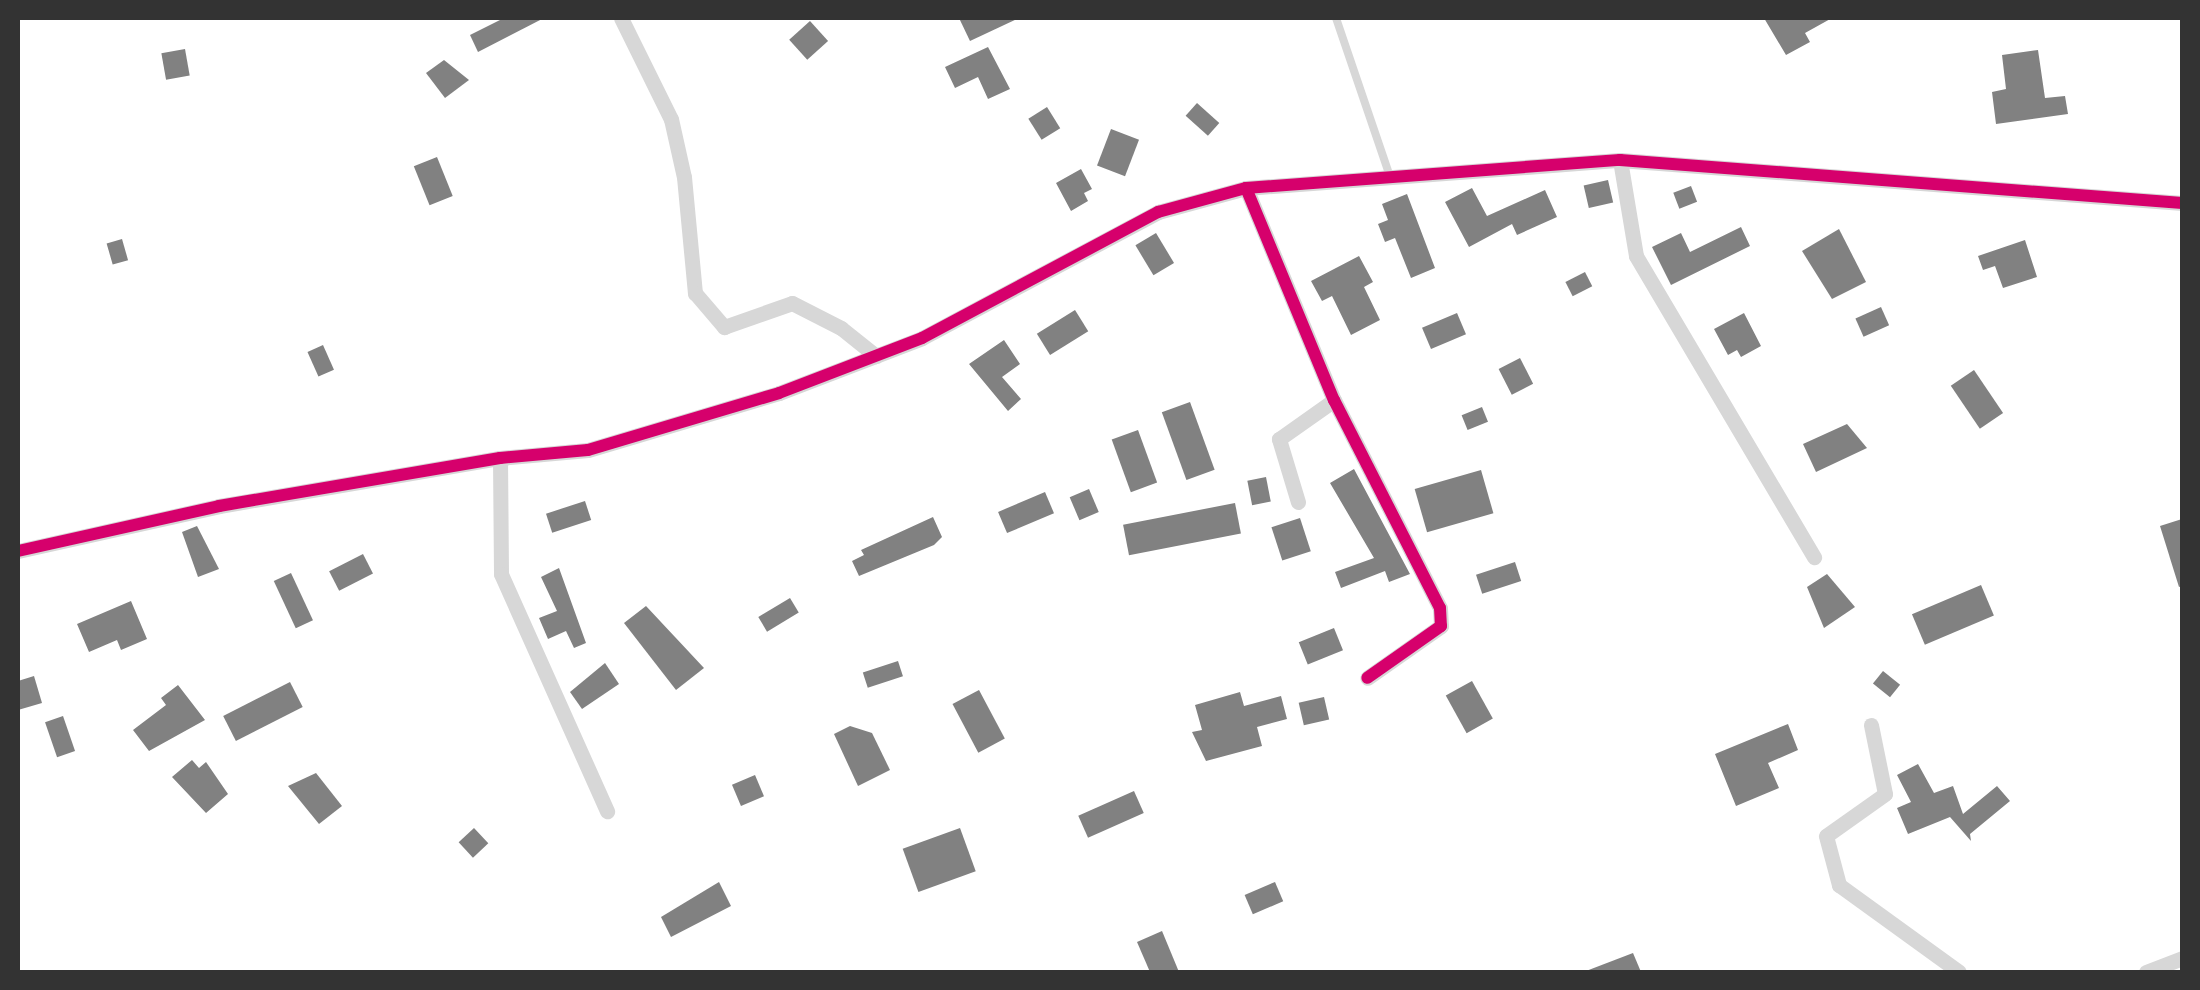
<!DOCTYPE html>
<html>
<head>
<meta charset="utf-8">
<style>
	body { margin:0 }
	#map { position:relative; width:2200px; height:990px; overflow:hidden; background:#fff; font-family:"Work Sans",sans-serif }
	div>[style] { position:absolute }
	[style*='--x'] { left:calc(var(--x)*1px); top:calc(var(--y)*1px); width:calc(var(--w)*1px); rotate:calc(var(--a)*1deg) }
	.building>* { inset:0; background:#818181; transform-origin:0 0 }
	.lane>* { height:8px; margin:-4px; padding:0 4px; transform-origin:4px; border-radius:4px; background:#d7d7d7 }
	.street>* { height:15px; margin:-7.5px; padding:0 7.5px; transform-origin:7.5px; border-radius:7.5px; background:#d7d7d7 }
	.cycleway>* { height:12px; margin:-6px; padding:0 6px; transform-origin:6px; border-radius:6px; background:#d6006c }
	span { translate:-50% -50%; white-space:nowrap; text-align:center; line-height:1.15; -webkit-text-stroke:10px #fff; paint-order:stroke }
	.frame { position:absolute; inset:0; border:20px solid #333; pointer-events:none }
</style>
</head>
<body>
<div id="map">
	<div class="building">
		<i style="clip-path:polygon(504px 18px,544px 18px,478px 52px,470px 35px)"></i>
		<i style="clip-path:polygon(959px 18px,1019px 18px,970px 41px)"></i>
		<i style="clip-path:polygon(1764px 18px,1832px 18px,1805px 33px,1810px 42px,1786px 55px)"></i>
		<i style="left:810px;top:21px;width:27px;height:28px;rotate:48deg"></i>
		<i style="clip-path:polygon(988px 47px,1010px 89px,988px 99px,978px 77px,955px 88px,945px 67px)"></i>
		<i style="left:185px;top:49px;width:27px;height:24px;rotate:80deg"></i>
		<i style="clip-path:polygon(2038px 50px,2045px 98px,2065px 96px,2068px 114px,1996px 124px,1992px 92px,2006px 89px,2002px 55px)"></i>
		<i style="clip-path:polygon(444px 60px,469px 80px,445px 98px,426px 73px)"></i>
		<i style="left:1197px;top:103px;width:30px;height:17px;rotate:42deg"></i>
		<i style="left:1047px;top:107px;width:25px;height:22px;rotate:58deg"></i>
		<i style="left:1111px;top:129px;width:30px;height:39px;rotate:21deg"></i>
		<i style="left:437px;top:157px;width:42px;height:25px;rotate:68deg"></i>
		<i style="clip-path:polygon(1081px 169px,1092px 189px,1084px 193px,1088px 201px,1071px 211px,1056px 183px)"></i>
		<i style="left:1608px;top:180px;width:23px;height:25px;rotate:77deg"></i>
		<i style="left:1691px;top:186px;width:17px;height:19px;rotate:69deg"></i>
		<i style="clip-path:polygon(1472px 188px,1487px 216px,1545px 190px,1557px 217px,1517px 235px,1512px 224px,1469px 247px,1445px 202px)"></i>
		<i style="clip-path:polygon(1407px 194px,1435px 268px,1411px 278px,1395px 238px,1385px 242px,1378px 224px,1388px 220px,1382px 204px)"></i>
		<i style="clip-path:polygon(1741px 227px,1750px 246px,1671px 285px,1652px 247px,1681px 233px,1690px 252px)"></i>
		<i style="clip-path:polygon(1839px 229px,1866px 282px,1832px 299px,1802px 251px)"></i>
		<i style="left:1156px;top:233px;width:35px;height:24px;rotate:59deg"></i>
		<i style="left:122px;top:239px;width:22px;height:16px;rotate:74deg"></i>
		<i style="clip-path:polygon(2025px 240px,2037px 277px,2003px 288px,1995px 266px,1983px 270px,1978px 256px)"></i>
		<i style="clip-path:polygon(1359px 256px,1373px 282px,1364px 287px,1380px 320px,1351px 335px,1332px 296px,1322px 301px,1311px 281px)"></i>
		<i style="left:1585px;top:272px;width:16px;height:22px;rotate:63deg"></i>
		<i style="left:1881px;top:307px;width:20px;height:28px;rotate:66deg"></i>
		<i style="left:1075px;top:310px;width:25px;height:45px;rotate:58deg"></i>
		<i style="left:1457px;top:313px;width:23px;height:38px;rotate:67deg"></i>
		<i style="clip-path:polygon(1744px 313px,1761px 346px,1741px 357px,1737px 350px,1728px 355px,1714px 329px)"></i>
		<i style="clip-path:polygon(1004px 340px,1020px 364px,1002px 377px,1021px 399px,1008px 411px,969px 364px)"></i>
		<i style="left:323px;top:345px;width:27px;height:17px;rotate:66deg"></i>
		<i style="left:1520px;top:358px;width:29px;height:24px;rotate:63deg"></i>
		<i style="left:1974px;top:370px;width:52px;height:28px;rotate:56deg"></i>
		<i style="left:1190px;top:402px;width:72px;height:30px;rotate:70deg"></i>
		<i style="left:1482px;top:407px;width:16px;height:22px;rotate:68deg"></i>
		<i style="clip-path:polygon(1847px 424px,1867px 448px,1816px 472px,1803px 444px)"></i>
		<i style="left:1138px;top:430px;width:56px;height:28px;rotate:70deg"></i>
		<i style="clip-path:polygon(1354px 469px,1410px 574px,1389px 582px,1385px 571px,1341px 588px,1335px 572px,1374px 558px,1330px 483px)"></i>
		<i style="left:1481px;top:470px;width:45px;height:69px;rotate:74deg"></i>
		<i style="left:1266px;top:477px;width:25px;height:19px;rotate:79deg"></i>
		<i style="left:1089px;top:489px;width:25px;height:21px;rotate:67deg"></i>
		<i style="left:1045px;top:492px;width:23px;height:51px;rotate:67deg"></i>
		<i style="left:585px;top:501px;width:20px;height:41px;rotate:72deg"></i>
		<i style="left:1235px;top:503px;width:31px;height:114px;rotate:79deg"></i>
		<i style="clip-path:polygon(933px 517px,942px 537px,934px 545px,859px 576px,852px 561px,864px 555px,861px 550px)"></i>
		<i style="left:1300px;top:518px;width:35px;height:30px;rotate:72deg"></i>
		<i style="clip-path:polygon(2182px 519px,2182px 586px,2179px 587px,2160px 526px)"></i>
		<i style="clip-path:polygon(197px 526px,219px 569px,198px 577px,182px 532px)"></i>
		<i style="left:363px;top:554px;width:22px;height:38px;rotate:63deg"></i>
		<i style="left:1515px;top:562px;width:20px;height:41px;rotate:72deg"></i>
		<i style="clip-path:polygon(559px 568px,586px 643px,574px 648px,566px 631px,548px 639px,539px 618px,557px 611px,541px 577px)"></i>
		<i style="left:291px;top:573px;width:52px;height:19px;rotate:65deg"></i>
		<i style="clip-path:polygon(1827px 574px,1855px 607px,1824px 628px,1807px 587px)"></i>
		<i style="left:1981px;top:585px;width:33px;height:75px;rotate:67deg"></i>
		<i style="left:790px;top:598px;width:17px;height:37px;rotate:59deg"></i>
		<i style="clip-path:polygon(131px 601px,147px 639px,121px 650px,117px 640px,89px 652px,77px 624px)"></i>
		<i style="clip-path:polygon(646px 606px,704px 668px,676px 690px,624px 623px)"></i>
		<i style="left:1334px;top:628px;width:24px;height:38px;rotate:68deg"></i>
		<i style="left:898px;top:661px;width:16px;height:37px;rotate:72deg"></i>
		<i style="clip-path:polygon(605px 663px,619px 684px,582px 709px,570px 692px)"></i>
		<i style="left:1883px;top:671px;width:22px;height:16px;rotate:39deg"></i>
		<i style="clip-path:polygon(34px 676px,42px 703px,18px 710px,18px 681px)"></i>
		<i style="left:1472px;top:681px;width:43px;height:30px;rotate:61deg"></i>
		<i style="left:290px;top:682px;width:28px;height:75px;rotate:63deg"></i>
		<i style="clip-path:polygon(178px 685px,205px 720px,149px 751px,133px 730px,166px 705px,161px 698px)"></i>
		<i style="left:979px;top:690px;width:55px;height:30px;rotate:62deg"></i>
		<i style="clip-path:polygon(1240px 692px,1244px 706px,1281px 696px,1287px 719px,1257px 727px,1262px 746px,1206px 761px,1192px 732px,1202px 730px,1195px 705px)"></i>
		<i style="left:1324px;top:697px;width:23px;height:26px;rotate:77deg"></i>
		<i style="left:63px;top:716px;width:37px;height:19px;rotate:71deg"></i>
		<i style="clip-path:polygon(1788px 724px,1798px 750px,1768px 763px,1779px 788px,1736px 806px,1715px 754px)"></i>
		<i style="clip-path:polygon(850px 726px,872px 733px,890px 770px,858px 786px,834px 734px)"></i>
		<i style="clip-path:polygon(192px 760px,199px 768px,206px 762px,228px 794px,206px 813px,172px 777px)"></i>
		<i style="clip-path:polygon(1918px 764px,1934px 793px,1953px 786px,1963px 814px,1997px 786px,2010px 801px,1970px 834px,1971px 841px,1950px 817px,1908px 834px,1897px 808px,1911px 802px,1897px 775px)"></i>
		<i style="clip-path:polygon(316px 773px,342px 806px,319px 824px,288px 786px)"></i>
		<i style="left:755px;top:775px;width:23px;height:25px;rotate:67deg"></i>
		<i style="left:1134px;top:791px;width:24px;height:61px;rotate:66deg"></i>
		<i style="left:474px;top:828px;width:21px;height:21px;rotate:47deg"></i>
		<i style="left:960px;top:828px;width:46px;height:61px;rotate:70deg"></i>
		<i style="clip-path:polygon(719px 882px,731px 906px,671px 937px,661px 917px)"></i>
		<i style="left:1275px;top:882px;width:21px;height:33px;rotate:67deg"></i>
		<i style="clip-path:polygon(1162px 931px,1179px 972px,1150px 972px,1137px 942px)"></i>
		<i style="clip-path:polygon(1633px 953px,1641px 972px,1586px 972px,1586px 971px)"></i>
	</div>
	<div class="lane">
		<i style="--x:1336;--y:18;--w:168;--a:71.2"></i>
	</div>
	<div class="street">
		<i style="--x:621;--y:18;--w:113;--a:63.7"></i>
		<i style="--x:671;--y:119;--w:59;--a:77.4"></i>
		<i style="--x:684;--y:177;--w:117;--a:84.6"></i>
		<i style="--x:695;--y:293;--w:45;--a:49.5"></i>
		<i style="--x:724;--y:327;--w:72;--a:-19.4"></i>
		<i style="--x:792;--y:303;--w:55;--a:27"></i>
		<i style="--x:841;--y:328;--w:45;--a:38.7"></i>
		<i style="--x:1620;--y:160;--w:97;--a:80.5"></i>
		<i style="--x:1636;--y:256;--w:350;--a:59.4"></i>
		<i style="--x:1246;--y:188;--w:230;--a:67.5"></i>
		<i style="--x:1334;--y:400;--w:233;--a:63"></i>
		<i style="--x:1440;--y:608;--w:18;--a:87"></i>
		<i style="--x:1441;--y:626;--w:90;--a:144.9"></i>
		<i style="--x:500;--y:458;--w:116;--a:89.5"></i>
		<i style="--x:501;--y:574;--w:260;--a:65.9"></i>
		<i style="--x:1298;--y:502;--w:66;--a:-106.8"></i>
		<i style="--x:1279;--y:439;--w:67;--a:-35.3"></i>
		<i style="--x:18;--y:551;--w:206;--a:-12.6"></i>
		<i style="--x:219;--y:506;--w:285;--a:-9.7"></i>
		<i style="--x:500;--y:458;--w:88;--a:-5.2"></i>
		<i style="--x:588;--y:450;--w:199;--a:-16.6"></i>
		<i style="--x:779;--y:393;--w:153;--a:-21"></i>
		<i style="--x:922;--y:338;--w:268;--a:-28.1"></i>
		<i style="--x:1158;--y:212;--w:91;--a:-15.3"></i>
		<i style="--x:1246;--y:188;--w:375;--a:-4.3"></i>
		<i style="--x:1620;--y:160;--w:564;--a:4.38"></i>
		<i style="--x:1871;--y:725;--w:70;--a:78.5"></i>
		<i style="--x:1885;--y:794;--w:72;--a:144.6"></i>
		<i style="--x:1826;--y:836;--w:51;--a:75.1"></i>
		<i style="--x:1839;--y:885;--w:148;--a:35.9"></i>
		<i style="--x:2146;--y:972;--w:39;--a:-21"></i>
	</div>
	<div class="cycleway">
		<i style="--x:1246;--y:188;--w:230;--a:67.5"></i>
		<i style="--x:1334;--y:400;--w:233;--a:63"></i>
		<i style="--x:1440;--y:608;--w:18;--a:87"></i>
		<i style="--x:1441;--y:626;--w:90;--a:144.9"></i>
		<i style="--x:18;--y:551;--w:206;--a:-12.6"></i>
		<i style="--x:219;--y:506;--w:285;--a:-9.7"></i>
		<i style="--x:500;--y:458;--w:88;--a:-5.2"></i>
		<i style="--x:588;--y:450;--w:199;--a:-16.6"></i>
		<i style="--x:779;--y:393;--w:153;--a:-21"></i>
		<i style="--x:922;--y:338;--w:268;--a:-28.1"></i>
		<i style="--x:1158;--y:212;--w:91;--a:-15.3"></i>
		<i style="--x:1246;--y:188;--w:375;--a:-4.3"></i>
		<i style="--x:1620;--y:160;--w:564;--a:4.38"></i>
	</div>
	<div class="frame"></div>
</div>
</body>
</html>
